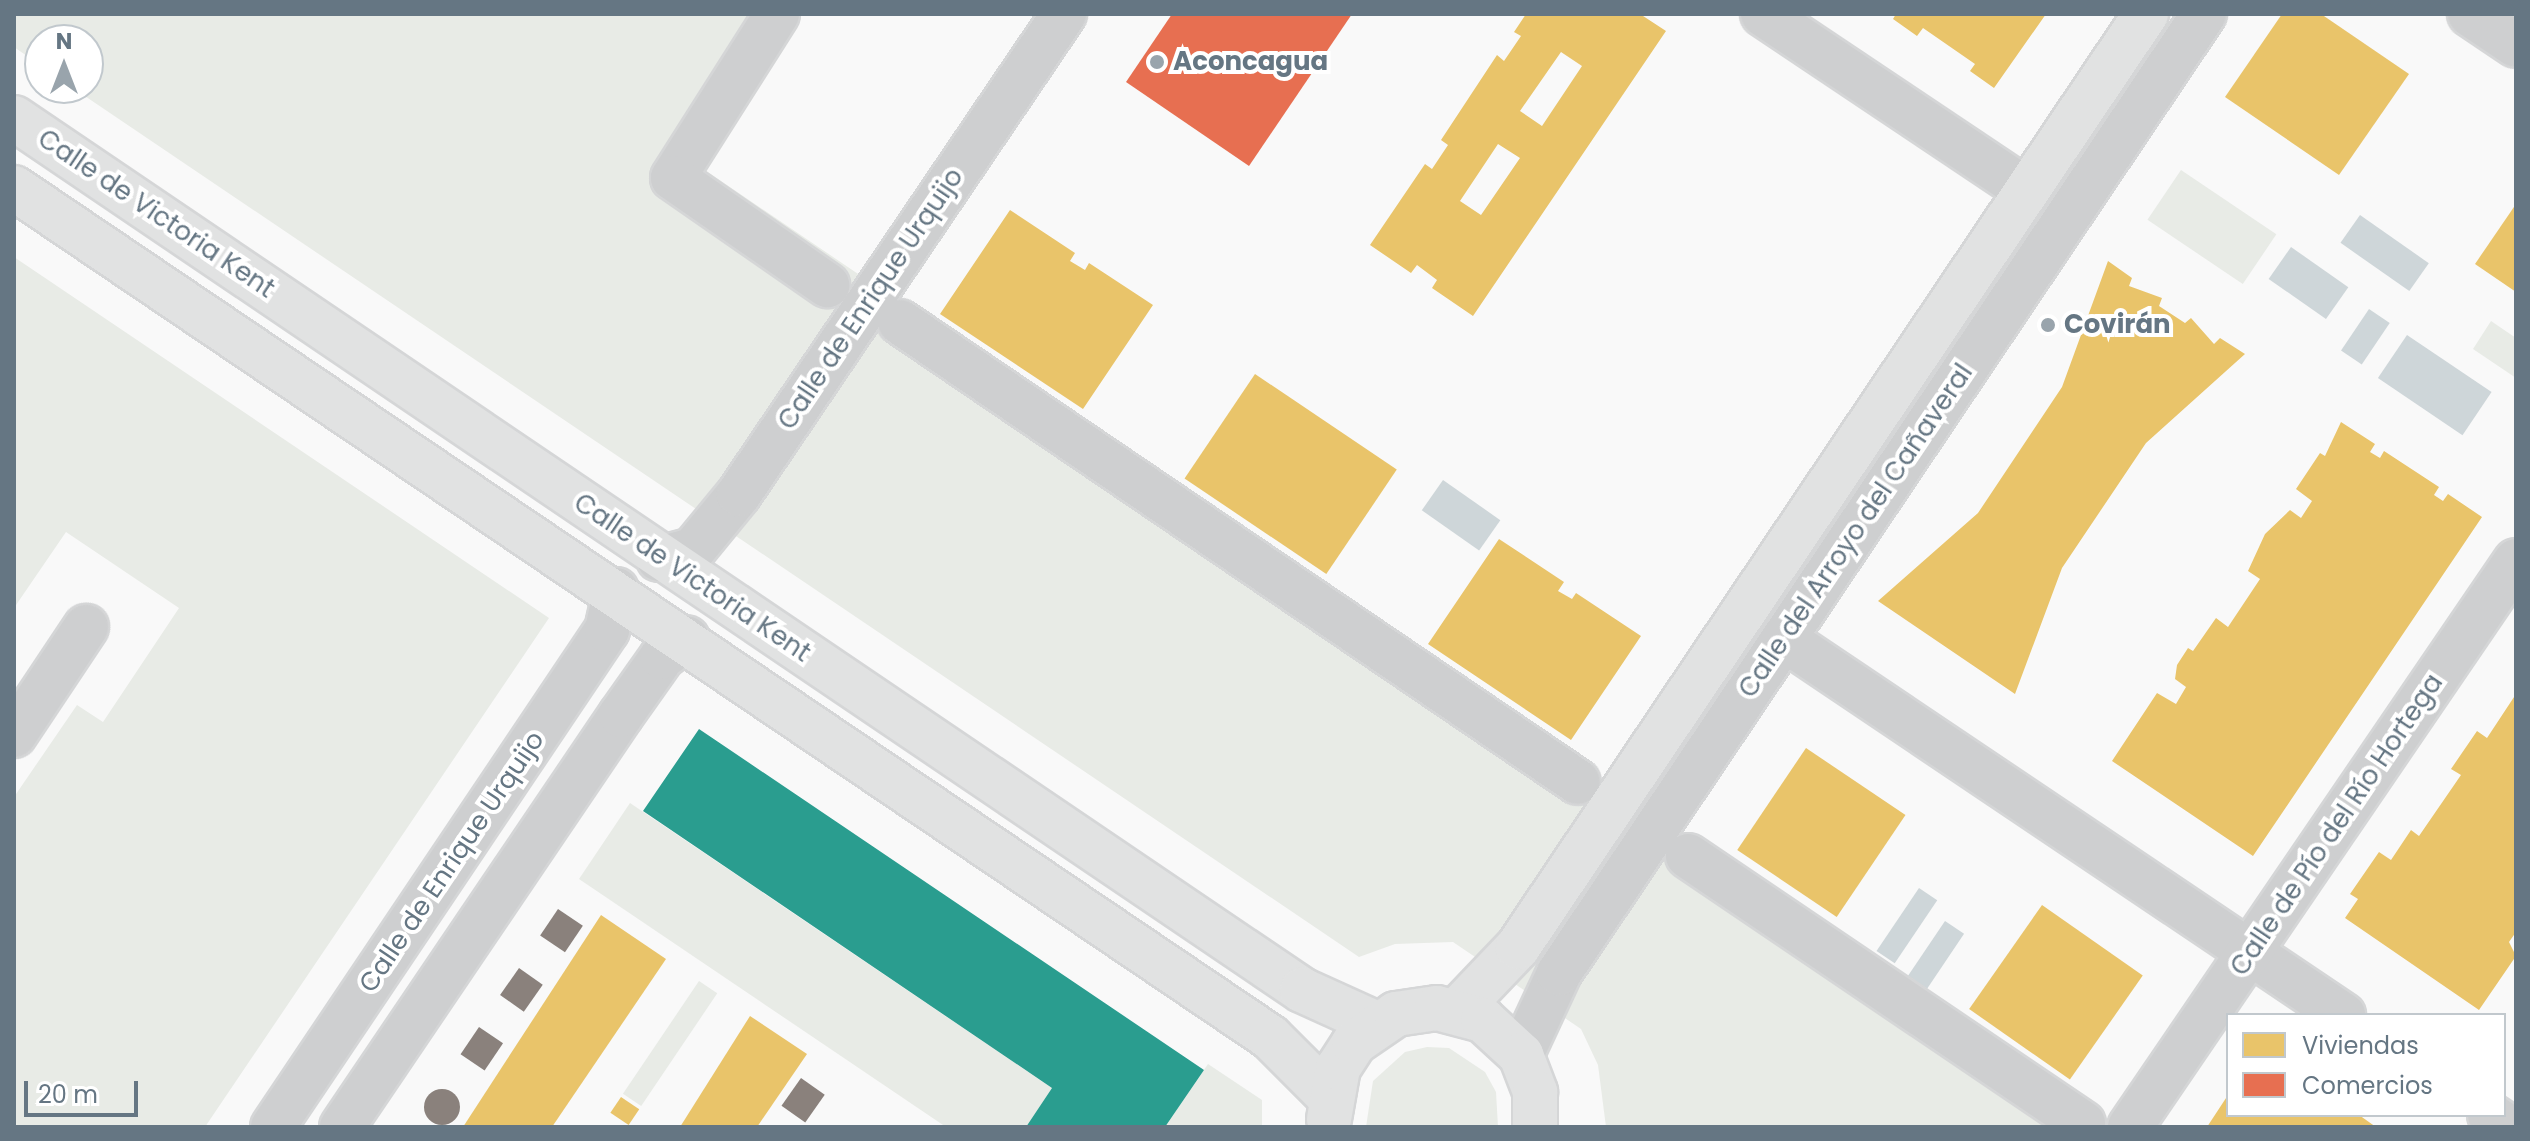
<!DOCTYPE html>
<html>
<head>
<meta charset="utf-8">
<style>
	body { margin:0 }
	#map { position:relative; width:2530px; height:1141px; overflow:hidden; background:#f9f9f9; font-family:Poppins,sans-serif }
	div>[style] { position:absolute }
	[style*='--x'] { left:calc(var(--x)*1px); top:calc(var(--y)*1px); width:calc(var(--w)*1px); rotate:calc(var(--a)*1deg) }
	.green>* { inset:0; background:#e8ebe6; transform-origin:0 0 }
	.water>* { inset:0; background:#ced6d9; transform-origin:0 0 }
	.homes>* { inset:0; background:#e9c46a; transform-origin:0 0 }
	.shops>* { inset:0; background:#e76f51 }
	.schools>* { inset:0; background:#2a9d8f }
	.industry>* { inset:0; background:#8a817c; transform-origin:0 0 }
	.round { border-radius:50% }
	.roads { filter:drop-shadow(2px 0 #d5d6d7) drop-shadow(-2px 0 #d5d6d7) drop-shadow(0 2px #d5d6d7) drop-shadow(0 -2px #d5d6d7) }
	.minor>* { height:44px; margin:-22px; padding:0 22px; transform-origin:22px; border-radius:22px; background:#cecfd0 }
	.major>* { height:44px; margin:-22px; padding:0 22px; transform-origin:22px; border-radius:22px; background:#e1e2e2 }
	.dots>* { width:22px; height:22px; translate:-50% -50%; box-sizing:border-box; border:4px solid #fff; border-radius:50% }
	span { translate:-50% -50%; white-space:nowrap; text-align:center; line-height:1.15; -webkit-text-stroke:8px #fff; paint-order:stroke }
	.poi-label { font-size:26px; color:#657683; font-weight:700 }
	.left { translate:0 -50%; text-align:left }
	.street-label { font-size:26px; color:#657683 }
	.frame { position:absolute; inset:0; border:16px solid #657683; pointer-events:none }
	.legend { position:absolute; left:2226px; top:1013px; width:280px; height:104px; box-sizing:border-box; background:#fff; border:2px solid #c1c8cd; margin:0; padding:10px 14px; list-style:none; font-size:24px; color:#657683 }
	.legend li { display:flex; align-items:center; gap:16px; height:40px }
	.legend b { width:40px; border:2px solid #c1c8cd }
	.north { position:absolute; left:24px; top:24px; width:80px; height:80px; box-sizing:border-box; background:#fff; border:2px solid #c1c8cd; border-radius:50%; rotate:0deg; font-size:22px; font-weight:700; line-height:32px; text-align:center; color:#657683 }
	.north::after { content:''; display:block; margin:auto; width:28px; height:36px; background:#99a4ac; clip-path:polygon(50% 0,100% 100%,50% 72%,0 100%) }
	.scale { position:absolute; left:24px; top:1081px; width:114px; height:36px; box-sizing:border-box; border:4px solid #657683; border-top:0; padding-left:10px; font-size:24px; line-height:28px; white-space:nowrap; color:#657683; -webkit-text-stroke:6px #fff; paint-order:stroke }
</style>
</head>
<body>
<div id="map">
	<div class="green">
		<i style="clip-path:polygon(14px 14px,792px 14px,693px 162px,2116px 1127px,1606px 1127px,1598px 1065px,1581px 1029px,1453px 942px,1395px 944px,1359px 957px,73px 88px,88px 88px,88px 40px,40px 40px,40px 65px,14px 47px)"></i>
		<i style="left:2181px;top:170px;width:115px;height:60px;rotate:34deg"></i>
		<i style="clip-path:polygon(14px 257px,549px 618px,205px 1127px,14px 1127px,14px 797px,77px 705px,103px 722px,179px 608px,66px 532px,14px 608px)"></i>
		<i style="clip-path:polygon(2491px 321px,2516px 338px,2516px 378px,2473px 349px)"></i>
		<i style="clip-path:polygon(630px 803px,1052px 1088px,1026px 1127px,946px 1127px,579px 879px)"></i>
		<i style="left:699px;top:981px;width:22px;height:136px;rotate:34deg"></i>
		<i style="clip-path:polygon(1427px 1047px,1449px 1048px,1485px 1072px,1496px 1092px,1498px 1127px,1366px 1127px,1373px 1081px,1405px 1052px)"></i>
		<i style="clip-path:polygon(1208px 1064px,1262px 1100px,1262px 1127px,1165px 1127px)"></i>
	</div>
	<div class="water">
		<i style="left:2360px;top:215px;width:84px;height:34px;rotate:35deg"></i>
		<i style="left:2291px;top:247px;width:70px;height:39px;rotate:35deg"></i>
		<i style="left:2369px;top:309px;width:25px;height:50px;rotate:34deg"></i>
		<i style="left:2407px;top:335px;width:102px;height:52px;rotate:34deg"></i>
		<i style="left:1443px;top:480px;width:70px;height:37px;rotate:35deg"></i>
		<i style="left:1919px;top:888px;width:22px;height:76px;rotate:34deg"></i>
		<i style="left:1945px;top:921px;width:23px;height:67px;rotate:34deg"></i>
	</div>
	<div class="homes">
		<i style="clip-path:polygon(evenodd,1526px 14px,1640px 14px,1666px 31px,1473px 316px,1432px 288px,1437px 280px,1417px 265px,1411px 273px,1370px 245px,1425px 164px,1432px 169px,1448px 145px,1441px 140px,1497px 55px,1504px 61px,1521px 36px,1514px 32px,1526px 14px,1561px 52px,1582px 66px,1542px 126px,1520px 111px,1561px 52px,1526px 14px,1498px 144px,1520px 158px,1481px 215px,1460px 201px,1498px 144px)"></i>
		<i style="clip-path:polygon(1896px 14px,2046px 14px,1994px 88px,1970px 71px,1975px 64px,1923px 28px,1917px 36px,1893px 19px)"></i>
		<i style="clip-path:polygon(2282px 14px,2321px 14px,2409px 74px,2339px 175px,2225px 97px)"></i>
		<i style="clip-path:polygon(2516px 204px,2516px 292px,2475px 264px)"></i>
		<i style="clip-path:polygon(1010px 210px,1075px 253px,1070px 261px,1085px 270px,1089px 263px,1153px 305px,1083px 409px,940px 314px)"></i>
		<i style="clip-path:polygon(2108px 261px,2132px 278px,2129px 286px,2162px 298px,2159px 306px,2185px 323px,2191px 318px,2214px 344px,2220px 338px,2245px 354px,2146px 443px,2062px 568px,2015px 694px,1878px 601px,1978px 513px,2062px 387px)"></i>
		<i style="left:1255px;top:374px;width:171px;height:126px;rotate:34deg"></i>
		<i style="clip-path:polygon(2341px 422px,2375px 444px,2370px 452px,2380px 458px,2384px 451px,2439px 487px,2434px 495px,2443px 501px,2448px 494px,2482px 517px,2253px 856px,2112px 761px,2157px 693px,2176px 704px,2186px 687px,2175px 679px,2177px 665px,2188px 648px,2193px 651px,2216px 618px,2228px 627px,2260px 579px,2248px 571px,2265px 534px,2290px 510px,2301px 518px,2312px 501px,2296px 489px,2320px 453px,2325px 456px)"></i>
		<i style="clip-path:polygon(1499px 539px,1564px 582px,1558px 591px,1572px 599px,1576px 593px,1641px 636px,1571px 740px,1428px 644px)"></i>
		<i style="clip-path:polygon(2516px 694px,2516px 932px,2509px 942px,2516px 956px,2479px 1010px,2345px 918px,2358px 899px,2350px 894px,2379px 852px,2391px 860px,2411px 830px,2419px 836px,2461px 775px,2451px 769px,2477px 731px,2487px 738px)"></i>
		<i style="left:1806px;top:748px;width:120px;height:123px;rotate:34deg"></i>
		<i style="left:2042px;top:905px;width:123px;height:127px;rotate:35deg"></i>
		<i style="clip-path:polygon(601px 915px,666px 959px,552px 1127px,463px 1127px)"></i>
		<i style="clip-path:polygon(750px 1016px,807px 1054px,757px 1127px,680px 1127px)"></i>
		<i style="clip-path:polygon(2228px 1095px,2228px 1115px,2359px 1115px,2376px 1127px,2207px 1127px)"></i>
		<i style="left:621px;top:1097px;width:22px;height:19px;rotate:34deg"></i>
	</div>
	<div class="shops">
		<i style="clip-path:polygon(1172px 14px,1352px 14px,1249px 166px,1126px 82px)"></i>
	</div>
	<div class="schools">
		<i style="clip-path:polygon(699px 729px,1204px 1070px,1165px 1127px,1026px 1127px,1052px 1088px,643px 811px)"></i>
	</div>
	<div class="industry">
		<i style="left:558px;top:909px;width:30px;height:32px;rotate:34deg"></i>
		<i style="left:519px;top:968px;width:29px;height:33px;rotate:35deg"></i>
		<i style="left:479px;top:1027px;width:29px;height:33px;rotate:34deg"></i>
		<i style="left:801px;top:1078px;width:29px;height:34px;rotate:35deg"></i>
		<i class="round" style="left:424px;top:1089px;width:36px;height:36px"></i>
	</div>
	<div class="roads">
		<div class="minor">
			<i style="--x:777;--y:14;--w:194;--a:122.4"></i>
			<i style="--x:673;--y:178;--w:188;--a:34.8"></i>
			<i style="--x:1763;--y:14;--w:316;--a:33.8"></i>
			<i style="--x:2470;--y:14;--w:55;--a:34"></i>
			<i style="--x:900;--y:322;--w:819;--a:34.16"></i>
			<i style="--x:659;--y:559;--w:35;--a:-15"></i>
			<i style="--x:693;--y:550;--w:72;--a:-50.6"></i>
			<i style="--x:739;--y:494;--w:580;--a:-55.9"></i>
			<i style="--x:1784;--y:639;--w:674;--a:33.93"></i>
			<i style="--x:14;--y:735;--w:130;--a:-56.3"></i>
			<i style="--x:1688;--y:856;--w:477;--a:34.1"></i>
			<i style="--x:1521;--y:1055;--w:90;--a:-65.1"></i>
			<i style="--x:1559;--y:973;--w:1156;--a:-56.08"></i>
			<i style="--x:2490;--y:1115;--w:22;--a:34"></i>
			<i style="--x:273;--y:1127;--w:599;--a:-56.1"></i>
			<i style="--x:607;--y:630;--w:41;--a:-77.3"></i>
			<i style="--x:342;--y:1127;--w:498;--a:-55.9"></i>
			<i style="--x:621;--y:715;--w:71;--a:-54.7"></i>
			<i style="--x:662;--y:657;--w:31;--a:-37"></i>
			<i style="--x:2130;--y:1127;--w:685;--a:-55.71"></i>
		</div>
		<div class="major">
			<i style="--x:14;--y:118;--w:1555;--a:34.1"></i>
			<i style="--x:1302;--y:990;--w:82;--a:24.4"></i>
			<i style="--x:14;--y:188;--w:1516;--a:34.06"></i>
			<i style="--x:1270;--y:1037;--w:85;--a:45"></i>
			<i style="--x:1458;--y:1010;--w:87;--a:-46.4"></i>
			<i style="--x:1518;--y:947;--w:1125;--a:-56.06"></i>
			<i style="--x:1329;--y:1119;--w:52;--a:-80"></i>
			<i style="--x:1338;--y:1068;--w:30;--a:-57"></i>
			<i style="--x:1354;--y:1043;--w:51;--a:-34.6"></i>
			<i style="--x:1396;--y:1014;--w:41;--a:-8.3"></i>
			<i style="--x:1437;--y:1008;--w:48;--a:14.6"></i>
			<i style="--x:1483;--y:1020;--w:52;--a:42.6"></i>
			<i style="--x:1521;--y:1055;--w:40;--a:69"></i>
			<i style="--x:1535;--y:1092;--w:35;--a:90"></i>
		</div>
	</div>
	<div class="dots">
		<i style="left:1157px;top:62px;background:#99a4ac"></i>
		<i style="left:2048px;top:325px;background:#99a4ac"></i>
	</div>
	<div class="poi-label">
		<span class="left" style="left:1173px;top:62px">Aconcagua</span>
		<span class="left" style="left:2064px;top:325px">Covirán</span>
	</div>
	<div class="street-label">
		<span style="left:156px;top:214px;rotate:34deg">Calle de Victoria Kent</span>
		<span style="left:871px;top:299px;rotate:-56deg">Calle de Enrique Urquijo</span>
		<span style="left:1856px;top:531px;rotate:-56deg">Calle del Arroyo del Cañaveral</span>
		<span style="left:692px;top:578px;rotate:34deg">Calle de Victoria Kent</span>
		<span style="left:2337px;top:825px;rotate:-56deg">Calle de Pío del Río Hortega</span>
		<span style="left:452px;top:862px;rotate:-56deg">Calle de Enrique Urquijo</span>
	</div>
	<div class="frame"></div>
	<ul class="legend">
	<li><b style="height:22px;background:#e9c46a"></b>Viviendas</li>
	<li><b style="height:22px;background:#e76f51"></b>Comercios</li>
	</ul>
	<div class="north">N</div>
	<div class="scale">20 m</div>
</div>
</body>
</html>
